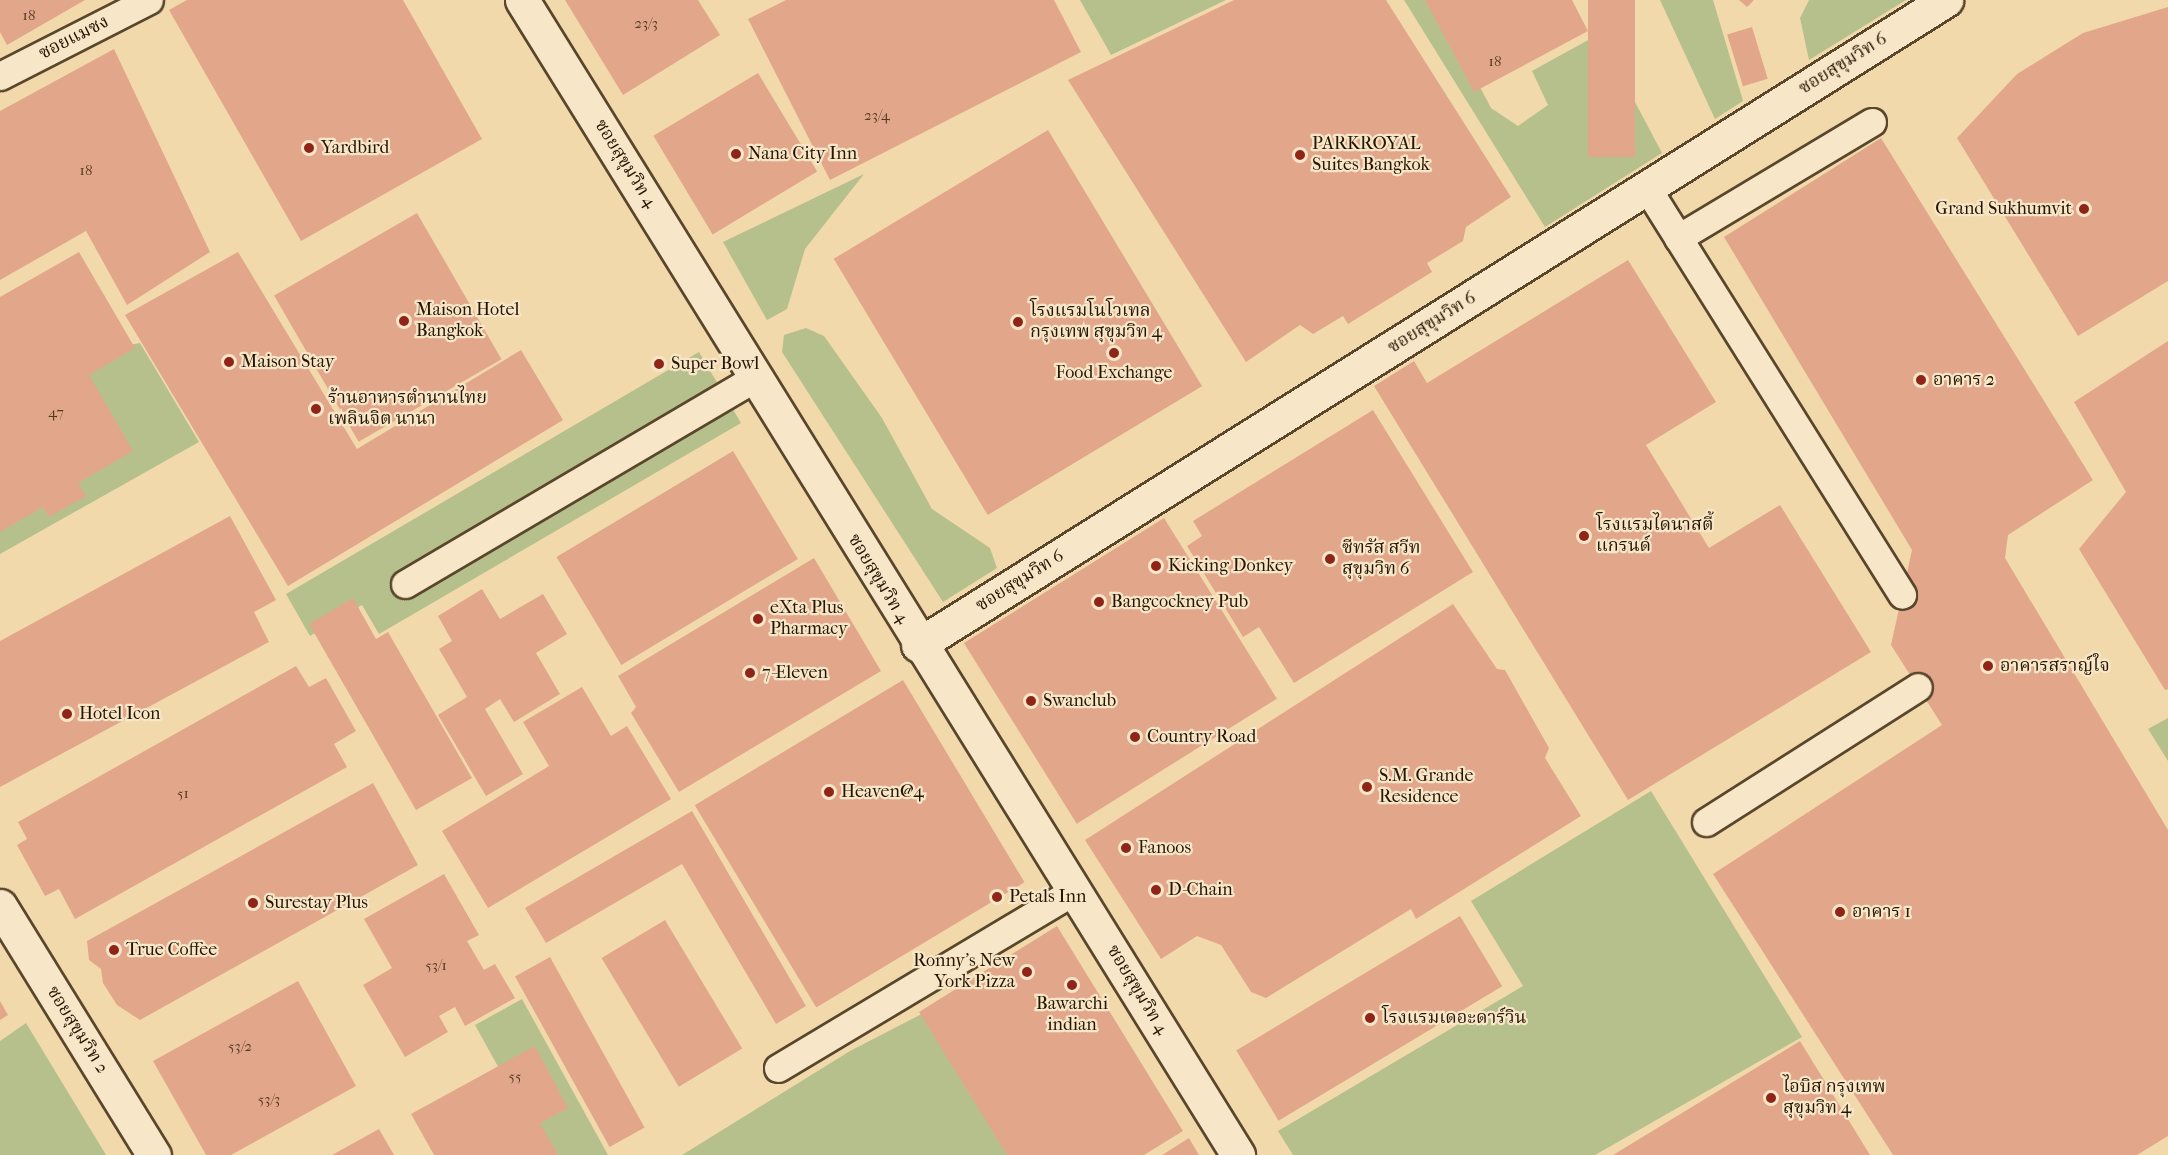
<!DOCTYPE html>
<html>
<head>
<meta charset="utf-8">
<style>
	body { margin:0 }
	#map { position:relative; width:2168px; height:1155px; overflow:hidden; background:#f2d9ab; font-family:"IM FELL French Canon","Noto Serif Thai",serif }
	div>[style] { position:absolute }
	[style*='--x'] { left:calc(var(--x)*1px); top:calc(var(--y)*1px); width:calc(var(--w)*1px); rotate:calc(var(--a)*1deg) }
	.green>* { inset:0; background:#b6c08c }
	.building>* { inset:0; background:#e2a78b; transform-origin:0 0 }
	.roads { filter:drop-shadow(2px 0 #59462b) drop-shadow(-2px 0 #59462b) drop-shadow(0 2px #59462b) drop-shadow(0 -2px #59462b) }
	.service>* { height:27px; margin:-13.5px; padding:0 13.5px; transform-origin:13.5px; border-radius:13.5px; background:#f7e6c8 }
	.minor>* { height:33px; margin:-16.5px; padding:0 16.5px; transform-origin:16.5px; border-radius:16.5px; background:#f7e6c8 }
	.dots>* { width:16px; height:16px; translate:-50% -50%; box-sizing:border-box; border:3px solid #f7e6c8; border-radius:50% }
	span { translate:-50% -50%; white-space:nowrap; text-align:center; line-height:1.15; -webkit-text-stroke:4.5px #f7e6c8; paint-order:stroke }
	.number-label { font-size:15px; color:#553a23 }
	.number-label span { -webkit-text-stroke-width:0 }
	.street-label { font-size:18px; color:#261500 }
	.poi-label { font-size:18px; color:#261500 }
	.left { translate:0 -50%; text-align:left }
	.right { translate:-100% -50%; text-align:right }
</style>
</head>
<body>
<div id="map">
	<div class="green">
		<i style="clip-path:polygon(1080px 0,1226px 0,1111px 55px)"></i>
		<i style="clip-path:polygon(1404px 0,1434px 0,1491px 108px,1518px 126px,1548px 105px,1532px 71px,1599px 34px,1662px 153px,1545px 227px)"></i>
		<i style="clip-path:polygon(1660px 0,1713px 0,1743px 101px,1715px 119px)"></i>
		<i style="clip-path:polygon(1809px 0,1906px 0,1809px 60px,1800px 18px)"></i>
		<i style="clip-path:polygon(864px 174px,805px 249px,787px 309px,767px 320px,723px 242px)"></i>
		<i style="clip-path:polygon(806px 328px,824px 336px,882px 418px,932px 509px,990px 548px,997px 568px,943px 602px,782px 352px,784px 335px)"></i>
		<i style="clip-path:polygon(140px 343px,199px 442px,0 554px,0 369px)"></i>
		<i style="clip-path:polygon(699px 352px,741px 423px,379px 634px,362px 605px,310px 636px,286px 594px)"></i>
		<i style="clip-path:polygon(2168px 718px,2168px 761px,2148px 729px)"></i>
		<i style="clip-path:polygon(1651px 791px,1802px 1037px,1595px 1155px,1293px 1155px,1278px 1131px,1523px 986px,1471px 901px)"></i>
		<i style="clip-path:polygon(522px 999px,608px 1155px,547px 1155px,475px 1025px)"></i>
		<i style="clip-path:polygon(943px 1003px,1038px 1155px,682px 1155px,850px 1051px)"></i>
		<i style="clip-path:polygon(26px 1023px,106px 1155px,0 1155px,0 1041px)"></i>
	</div>
	<div class="building">
		<i style="clip-path:polygon(0 0,85px 0,7px 45px,0 32px)"></i>
		<i style="clip-path:polygon(187px 0,403px 0,482px 139px,301px 241px,169px 10px)"></i>
		<i style="clip-path:polygon(565px 0,698px 0,720px 35px,623px 95px)"></i>
		<i style="clip-path:polygon(786px 0,1054px 0,1081px 52px,830px 180px,748px 19px)"></i>
		<i style="clip-path:polygon(1234px 0,1386px 0,1511px 197px,1466px 227px,1463px 241px,1427px 263px,1432px 272px,1348px 324px,1343px 316px,1313px 334px,1300px 325px,1246px 362px,1068px 80px)"></i>
		<i style="clip-path:polygon(1425px 0,1572px 0,1588px 31px,1474px 92px)"></i>
		<i style="left:1588px;top:0;width:47px;height:157px"></i>
		<i style="clip-path:polygon(1739px 0,1754px 0,1747px 7px)"></i>
		<i style="clip-path:polygon(2168px 7px,2168px 281px,2078px 336px,1957px 138px,2017px 74px,2083px 33px)"></i>
		<i style="left:1752px;top:27px;width:54px;height:26px;rotate:73deg"></i>
		<i style="clip-path:polygon(114px 49px,210px 252px,127px 305px,86px 231px,0 280px,0 111px)"></i>
		<i style="left:758px;top:73px;width:115px;height:122px;rotate:59deg"></i>
		<i style="left:1048px;top:130px;width:299px;height:250px;rotate:59deg"></i>
		<i style="clip-path:polygon(1881px 138px,2093px 480px,2008px 535px,2005px 558px,2168px 830px,2168px 1136px,2137px 1155px,1893px 1155px,1713px 874px,1942px 725px,1891px 645px,1912px 550px,1724px 237px)"></i>
		<i style="left:417px;top:213px;width:169px;height:165px;rotate:60deg"></i>
		<i style="clip-path:polygon(79px 252px,135px 348px,89px 375px,133px 451px,78px 483px,86px 496px,49px 517px,43px 507px,0 532px,0 297px)"></i>
		<i style="clip-path:polygon(238px 252px,357px 449px,521px 350px,563px 420px,288px 586px,125px 315px)"></i>
		<i style="clip-path:polygon(1628px 260px,1716px 402px,1646px 445px,1709px 548px,1780px 505px,1871px 652px,1628px 800px,1374px 386px,1414px 361px,1427px 383px)"></i>
		<i style="clip-path:polygon(2168px 341px,2168px 689px,2165px 690px,2079px 549px,2126px 492px,2074px 402px)"></i>
		<i style="clip-path:polygon(1373px 410px,1473px 572px,1294px 683px,1259px 627px,1243px 637px,1187px 546px,1202px 536px,1193px 521px)"></i>
		<i style="left:733px;top:451px;width:126px;height:206px;rotate:59deg"></i>
		<i style="clip-path:polygon(230px 516px,276px 600px,254px 612px,269px 642px,0 787px,0 641px)"></i>
		<i style="left:1164px;top:518px;width:213px;height:236px;rotate:58deg"></i>
		<i style="clip-path:polygon(814px 558px,881px 671px,679px 792px,631px 713px,636px 707px,618px 676px)"></i>
		<i style="clip-path:polygon(482px 589px,500px 619px,543px 594px,567px 634px,536px 653px,560px 694px,514px 722px,500px 699px,485px 709px,523px 774px,486px 796px,438px 715px,467px 697px,439px 649px,452px 641px,438px 616px)"></i>
		<i style="clip-path:polygon(353px 598px,376px 639px,388px 632px,472px 778px,416px 810px,309px 624px)"></i>
		<i style="clip-path:polygon(1453px 604px,1497px 669px,1505px 670px,1549px 748px,1545px 758px,1581px 816px,1416px 919px,1411px 909px,1266px 998px,1251px 992px,1221px 945px,1197px 936px,1161px 959px,1085px 840px)"></i>
		<i style="clip-path:polygon(296px 666px,309px 687px,326px 678px,356px 731px,334px 744px,347px 767px,75px 919px,59px 889px,45px 896px,17px 845px,27px 839px,18px 822px)"></i>
		<i style="left:903px;top:680px;width:236px;height:243px;rotate:59deg"></i>
		<i style="clip-path:polygon(582px 687px,611px 736px,627px 726px,671px 799px,488px 908px,442px 831px,549px 766px,523px 722px)"></i>
		<i style="clip-path:polygon(373px 783px,418px 865px,140px 1020px,117px 1005px,103px 983px,101px 969px,89px 960px,87px 941px)"></i>
		<i style="clip-path:polygon(692px 811px,806px 1006px,776px 1024px,682px 864px,546px 943px,525px 908px)"></i>
		<i style="clip-path:polygon(444px 874px,479px 935px,467px 941px,484px 970px,495px 964px,515px 998px,465px 1026px,455px 1007px,439px 1016px,448px 1032px,405px 1057px,363px 985px,392px 968px,364px 919px)"></i>
		<i style="left:1460px;top:916px;width:82px;height:261px;rotate:59deg"></i>
		<i style="left:665px;top:920px;width:150px;height:74px;rotate:59deg"></i>
		<i style="clip-path:polygon(1057px 926px,1183px 1131px,1144px 1155px,1007px 1155px,919px 1012px)"></i>
		<i style="left:550px;top:957px;width:195px;height:40px;rotate:61deg"></i>
		<i style="clip-path:polygon(298px 981px,356px 1086px,231px 1155px,206px 1155px,153px 1061px)"></i>
		<i style="clip-path:polygon(0 1001px,8px 1015px,0 1020px)"></i>
		<i style="clip-path:polygon(1800px 1041px,1870px 1155px,1613px 1155px)"></i>
		<i style="clip-path:polygon(535px 1046px,568px 1108px,540px 1123px,558px 1155px,434px 1155px,411px 1114px)"></i>
		<i style="clip-path:polygon(379px 1129px,394px 1155px,332px 1155px)"></i>
		<i style="clip-path:polygon(1189px 1138px,1199px 1155px,1162px 1155px)"></i>
	</div>
	<div class="roads">
		<div class="service">
			<i style="--x:0;--y:76;--w:167;--a:-27"></i>
			<i style="--x:1647;--y:188;--w:480;--a:57.9"></i>
			<i style="--x:1678;--y:238;--w:226;--a:-30.9"></i>
			<i style="--x:405;--y:584;--w:407;--a:-30.5"></i>
			<i style="--x:1706;--y:822;--w:251;--a:-32.5"></i>
			<i style="--x:778;--y:1068;--w:347;--a:-30.9"></i>
		</div>
		<div class="minor">
			<i style="--x:522;--y:0;--w:1359;--a:58.2"></i>
			<i style="--x:918;--y:645;--w:1214;--a:-32.11"></i>
			<i style="--x:0;--y:906;--w:293;--a:58.3"></i>
		</div>
	</div>
	<div class="dots">
		<i style="left:309px;top:148px;background:#8f2418"></i>
		<i style="left:736px;top:154px;background:#8f2418"></i>
		<i style="left:1300px;top:155px;background:#8f2418"></i>
		<i style="left:2084px;top:209px;background:#8f2418"></i>
		<i style="left:404px;top:321px;background:#8f2418"></i>
		<i style="left:1018px;top:322px;background:#8f2418"></i>
		<i style="left:1114px;top:353px;background:#8f2418"></i>
		<i style="left:229px;top:362px;background:#8f2418"></i>
		<i style="left:659px;top:364px;background:#8f2418"></i>
		<i style="left:1921px;top:380px;background:#8f2418"></i>
		<i style="left:316px;top:409px;background:#8f2418"></i>
		<i style="left:1584px;top:536px;background:#8f2418"></i>
		<i style="left:1330px;top:559px;background:#8f2418"></i>
		<i style="left:1156px;top:566px;background:#8f2418"></i>
		<i style="left:1099px;top:602px;background:#8f2418"></i>
		<i style="left:758px;top:619px;background:#8f2418"></i>
		<i style="left:1988px;top:666px;background:#8f2418"></i>
		<i style="left:750px;top:673px;background:#8f2418"></i>
		<i style="left:1031px;top:701px;background:#8f2418"></i>
		<i style="left:67px;top:714px;background:#8f2418"></i>
		<i style="left:1135px;top:737px;background:#8f2418"></i>
		<i style="left:1367px;top:787px;background:#8f2418"></i>
		<i style="left:829px;top:792px;background:#8f2418"></i>
		<i style="left:1126px;top:848px;background:#8f2418"></i>
		<i style="left:1156px;top:890px;background:#8f2418"></i>
		<i style="left:997px;top:897px;background:#8f2418"></i>
		<i style="left:253px;top:903px;background:#8f2418"></i>
		<i style="left:1840px;top:912px;background:#8f2418"></i>
		<i style="left:114px;top:950px;background:#8f2418"></i>
		<i style="left:1027px;top:972px;background:#8f2418"></i>
		<i style="left:1072px;top:985px;background:#8f2418"></i>
		<i style="left:1370px;top:1018px;background:#8f2418"></i>
		<i style="left:1771px;top:1098px;background:#8f2418"></i>
	</div>
	<div class="number-label">
		<span style="left:29px;top:16px">18</span>
		<span style="left:646px;top:24px">23/3</span>
		<span style="left:1495px;top:62px">18</span>
		<span style="left:877px;top:116px">23/4</span>
		<span style="left:86px;top:171px">18</span>
		<span style="left:56px;top:413px">47</span>
		<span style="left:183px;top:794px">51</span>
		<span style="left:436px;top:966px">53/1</span>
		<span style="left:240px;top:1047px">53/2</span>
		<span style="left:515px;top:1077px">55</span>
		<span style="left:269px;top:1100px">53/3</span>
	</div>
	<div class="street-label">
		<span style="left:74px;top:38px;rotate:-27deg">ซอยแมซง</span>
		<span style="left:1843px;top:64px;rotate:-32deg">ซอยสุขุมวิท 6</span>
		<span style="left:625px;top:164px;rotate:58deg">ซอยสุขุมวิท 4</span>
		<span style="left:1432px;top:323px;rotate:-32deg">ซอยสุขุมวิท 6</span>
		<span style="left:878px;top:579px;rotate:59deg">ซอยสุขุมวิท 4</span>
		<span style="left:1020px;top:581px;rotate:-32deg">ซอยสุขุมวิท 6</span>
		<span style="left:1137px;top:990px;rotate:59deg">ซอยสุขุมวิท 4</span>
		<span style="left:77px;top:1030px;rotate:58deg">ซอยสุขุมวิท 2</span>
	</div>
	<div class="poi-label">
		<span class="left" style="left:1312px;top:155px">PARKROYAL<br>Suites Bangkok</span>
		<span class="left" style="left:321px;top:148px">Yardbird</span>
		<span class="left" style="left:748px;top:154px">Nana City Inn</span>
		<span class="right" style="left:2072px;top:209px">Grand Sukhumvit</span>
		<span class="left" style="left:416px;top:321px">Maison Hotel<br>Bangkok</span>
		<span class="left" style="left:1030px;top:322px">โรงแรมโนโวเทล<br>กรุงเทพ สุขุมวิท 4</span>
		<span class="left" style="left:241px;top:362px">Maison Stay</span>
		<span class="left" style="left:671px;top:364px">Super Bowl</span>
		<span style="left:1114px;top:373px">Food Exchange</span>
		<span class="left" style="left:1933px;top:380px">อาคาร 2</span>
		<span class="left" style="left:328px;top:409px">ร้านอาหารตำนานไทย<br>เพลินจิต นานา</span>
		<span class="left" style="left:1596px;top:536px">โรงแรมไดนาสตี้<br>แกรนด์</span>
		<span class="left" style="left:1342px;top:559px">ซีทรัส สวีท<br>สุขุมวิท 6</span>
		<span class="left" style="left:1168px;top:566px">Kicking Donkey</span>
		<span class="left" style="left:1111px;top:602px">Bangcockney Pub</span>
		<span class="left" style="left:770px;top:619px">eXta Plus<br>Pharmacy</span>
		<span class="left" style="left:2000px;top:666px">อาคารสราญ์ใจ</span>
		<span class="left" style="left:762px;top:673px">7-Eleven</span>
		<span class="left" style="left:1043px;top:701px">Swanclub</span>
		<span class="left" style="left:79px;top:714px">Hotel Icon</span>
		<span class="left" style="left:1147px;top:737px">Country Road</span>
		<span class="left" style="left:1379px;top:787px">S.M. Grande<br>Residence</span>
		<span class="left" style="left:841px;top:792px">Heaven@4</span>
		<span class="left" style="left:1138px;top:848px">Fanoos</span>
		<span class="left" style="left:1168px;top:890px">D-Chain</span>
		<span class="left" style="left:1009px;top:897px">Petals Inn</span>
		<span class="left" style="left:265px;top:903px">Surestay Plus</span>
		<span class="left" style="left:1852px;top:912px">อาคาร 1</span>
		<span class="left" style="left:126px;top:950px">True Coffee</span>
		<span class="right" style="left:1015px;top:972px">Ronny's New<br>York Pizza</span>
		<span style="left:1072px;top:1015px">Bawarchi<br>indian</span>
		<span class="left" style="left:1382px;top:1018px">โรงแรมเดอะดาร์วิน</span>
		<span class="left" style="left:1783px;top:1098px">ไอบิส กรุงเทพ<br>สุขุมวิท 4</span>
	</div>
</div>
</body>
</html>
